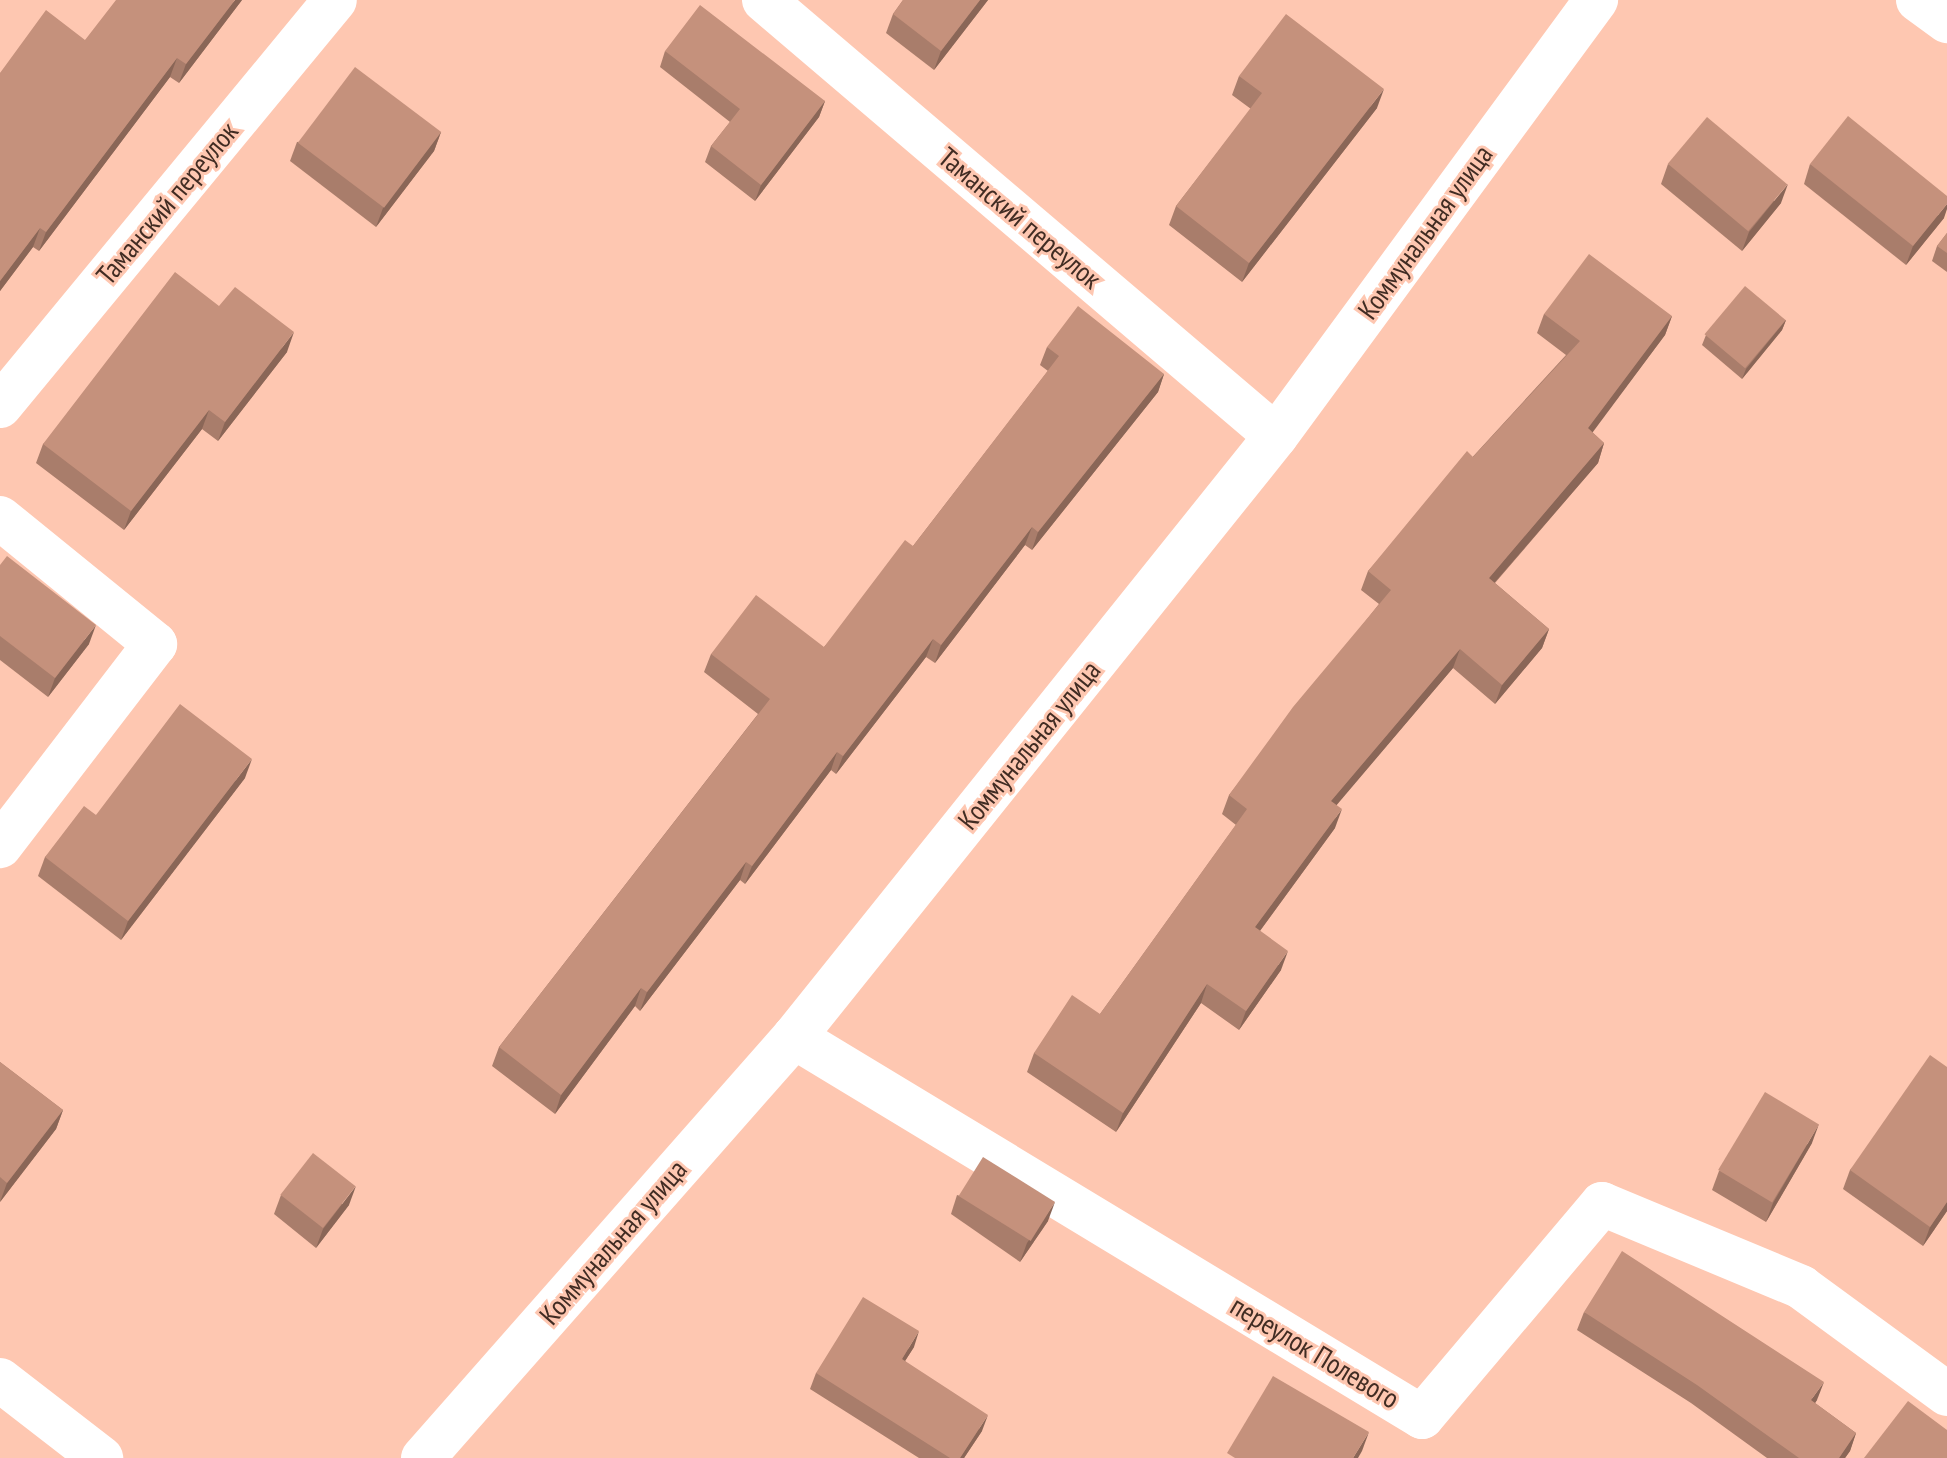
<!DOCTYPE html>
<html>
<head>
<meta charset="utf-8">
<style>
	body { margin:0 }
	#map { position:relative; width:1947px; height:1458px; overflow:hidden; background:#fec7b1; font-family:"PT Sans Narrow",sans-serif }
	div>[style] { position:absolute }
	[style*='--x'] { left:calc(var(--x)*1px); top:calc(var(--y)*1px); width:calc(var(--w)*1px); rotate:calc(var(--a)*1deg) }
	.minor>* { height:44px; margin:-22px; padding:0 22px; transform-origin:22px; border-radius:22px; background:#fff }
	.wall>* { inset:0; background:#a97d6b }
	.shaded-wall>* { inset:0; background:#8a6657 }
	.building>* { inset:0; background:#c5917c; transform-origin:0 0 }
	span { translate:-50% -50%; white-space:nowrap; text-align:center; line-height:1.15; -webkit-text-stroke:6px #fec7b1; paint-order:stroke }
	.street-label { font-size:28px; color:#412c23 }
</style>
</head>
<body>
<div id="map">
	<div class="minor">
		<i style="--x:764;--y:0;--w:672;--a:40.42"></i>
		<i style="--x:1918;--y:0;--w:36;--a:36"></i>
		<i style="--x:0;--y:406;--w:526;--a:-50.47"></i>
		<i style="--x:0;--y:518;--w:200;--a:39.1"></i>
		<i style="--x:155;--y:644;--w:255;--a:127.5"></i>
		<i style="--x:794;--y:1037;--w:734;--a:31.18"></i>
		<i style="--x:1422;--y:1417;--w:279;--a:-49.8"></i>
		<i style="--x:1602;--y:1204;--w:216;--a:22.6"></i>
		<i style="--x:1801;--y:1287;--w:181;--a:36.2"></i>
		<i style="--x:0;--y:1380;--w:128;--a:37.7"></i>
		<i style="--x:423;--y:1458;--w:561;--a:-48.61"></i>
		<i style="--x:794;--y:1037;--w:770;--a:-51.27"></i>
		<i style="--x:1276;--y:436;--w:541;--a:-53.72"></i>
	</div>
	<div class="wall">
		<i style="clip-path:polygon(242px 0,179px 83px,170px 77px,39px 251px,33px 247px,0 291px,0 73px,85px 40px)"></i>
		<i style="clip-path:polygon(903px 0,988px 0,934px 70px,886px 33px,893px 14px)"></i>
		<i style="clip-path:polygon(665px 51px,825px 101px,819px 117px,755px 201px,705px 162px,711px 146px,730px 122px,660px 67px)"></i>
		<i style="clip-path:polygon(1239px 76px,1377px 108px,1242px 282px,1169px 225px,1176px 206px,1251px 109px,1232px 95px)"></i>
		<i style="clip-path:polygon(441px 132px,434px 151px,376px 227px,290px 161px,297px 142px)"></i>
		<i style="clip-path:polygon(1668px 164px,1781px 203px,1742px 251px,1661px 184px)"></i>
		<i style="clip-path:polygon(1810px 164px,1944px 218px,1906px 265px,1804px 184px)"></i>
		<i style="clip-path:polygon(1947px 233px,1947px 272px,1932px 261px,1937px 246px)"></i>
		<i style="clip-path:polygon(219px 306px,287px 352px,218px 441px,202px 429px,124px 530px,36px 463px,43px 444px)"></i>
		<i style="clip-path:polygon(1544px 314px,1672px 316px,1665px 335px,1592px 432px,1604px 443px,1598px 463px,1495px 583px,1549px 629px,1542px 648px,1495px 704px,1453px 668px,1336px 805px,1335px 828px,1260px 931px,1281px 970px,1239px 1030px,1201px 1003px,1116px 1132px,1027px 1072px,1034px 1053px,1100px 1014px,1236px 825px,1222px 814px,1229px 795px,1379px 604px,1361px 590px,1368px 571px,1566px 355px,1537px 333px)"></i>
		<i style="clip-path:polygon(1786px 320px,1782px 330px,1742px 379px,1702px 345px,1706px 335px)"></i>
		<i style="clip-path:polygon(1047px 347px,1164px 374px,1158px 392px,1032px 550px,1025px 545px,935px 663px,926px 657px,836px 774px,831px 770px,745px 884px,740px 880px,640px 1011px,635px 1006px,555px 1114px,492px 1066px,499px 1047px,758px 714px,704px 672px,711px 654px,824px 647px,913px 546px,1048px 371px,1040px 365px)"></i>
		<i style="clip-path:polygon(0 565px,89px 644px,48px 697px,0 660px)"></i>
		<i style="clip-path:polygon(245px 778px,121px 940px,38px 876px,45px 857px,96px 815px)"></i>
		<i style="clip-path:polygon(0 1062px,63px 1110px,56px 1129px,0 1202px)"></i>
		<i style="clip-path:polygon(1947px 1067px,1947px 1211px,1923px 1246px,1843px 1189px,1850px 1170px)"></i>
		<i style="clip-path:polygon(1812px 1143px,1766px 1222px,1712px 1190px,1719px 1171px)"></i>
		<i style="clip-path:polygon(281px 1195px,349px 1205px,316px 1248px,274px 1214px)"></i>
		<i style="clip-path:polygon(957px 1195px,1048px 1221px,1020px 1262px,951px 1214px)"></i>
		<i style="clip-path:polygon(1584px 1312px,1817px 1400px,1815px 1403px,1856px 1433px,1850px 1451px,1845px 1458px,1767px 1458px,1691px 1403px,1577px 1330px)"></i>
		<i style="clip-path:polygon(914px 1347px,905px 1361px,982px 1431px,964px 1458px,919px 1458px,810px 1389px,816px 1373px)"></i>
	</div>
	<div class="shaded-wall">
		<i style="clip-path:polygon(235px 0,242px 0,179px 83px,186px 64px)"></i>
		<i style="clip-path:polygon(980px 0,988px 0,934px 70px,941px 51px)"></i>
		<i style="clip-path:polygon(177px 58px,170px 77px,39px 251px,46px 232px)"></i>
		<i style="clip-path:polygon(1384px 89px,1377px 108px,1242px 282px,1249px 263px)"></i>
		<i style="clip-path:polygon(825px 101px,819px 117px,755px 201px,761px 185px)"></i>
		<i style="clip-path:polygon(441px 132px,434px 151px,376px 227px,383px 208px)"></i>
		<i style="clip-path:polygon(1788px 184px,1781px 203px,1742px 251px,1749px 232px)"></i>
		<i style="clip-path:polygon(1947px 204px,1947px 209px,1944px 218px,1906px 265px,1913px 246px)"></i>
		<i style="clip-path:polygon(40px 228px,33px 247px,0 291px,0 281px)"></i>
		<i style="clip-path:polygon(1672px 316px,1665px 335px,1581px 448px,1588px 428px)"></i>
		<i style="clip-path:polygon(1786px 320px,1782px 330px,1742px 379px,1746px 369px)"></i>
		<i style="clip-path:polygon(294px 332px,287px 352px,218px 441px,225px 422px)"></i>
		<i style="clip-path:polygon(1164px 374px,1158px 392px,1032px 550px,1038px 532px)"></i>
		<i style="clip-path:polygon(209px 410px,202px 429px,124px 530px,131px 511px)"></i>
		<i style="clip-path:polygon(1604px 443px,1598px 463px,1482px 597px,1489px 578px)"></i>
		<i style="clip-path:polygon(1032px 527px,1025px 545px,935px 663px,941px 645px)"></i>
		<i style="clip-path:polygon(96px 625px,89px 644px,48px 697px,55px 678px)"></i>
		<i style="clip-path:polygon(1549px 629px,1542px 648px,1495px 704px,1502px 685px)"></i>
		<i style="clip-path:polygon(933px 639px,926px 657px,836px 774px,843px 756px)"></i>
		<i style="clip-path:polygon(1460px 649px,1453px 668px,1324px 820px,1331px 801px)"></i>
		<i style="clip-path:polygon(837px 752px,831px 770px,745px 884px,752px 866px)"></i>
		<i style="clip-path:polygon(252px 759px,245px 778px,121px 940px,128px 921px)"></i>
		<i style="clip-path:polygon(1342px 809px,1335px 828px,1248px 947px,1255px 927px)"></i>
		<i style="clip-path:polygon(746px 862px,740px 880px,640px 1011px,647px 992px)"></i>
		<i style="clip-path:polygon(1288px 951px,1281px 970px,1239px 1030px,1246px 1011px)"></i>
		<i style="clip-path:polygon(1207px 984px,1201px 1003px,1116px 1132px,1123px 1113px)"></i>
		<i style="clip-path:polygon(641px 988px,635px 1006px,555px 1114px,561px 1095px)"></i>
		<i style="clip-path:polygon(63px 1110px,56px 1129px,0 1202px,7px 1183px)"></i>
		<i style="clip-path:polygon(1819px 1124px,1812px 1143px,1766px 1222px,1773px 1203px)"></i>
		<i style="clip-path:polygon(356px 1186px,349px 1205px,316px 1248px,323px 1229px)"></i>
		<i style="clip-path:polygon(1055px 1202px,1048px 1221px,1020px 1262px,1027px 1243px)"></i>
		<i style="clip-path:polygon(1947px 1202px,1947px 1211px,1923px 1246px,1930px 1227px)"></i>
		<i style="clip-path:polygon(919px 1331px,914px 1347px,896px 1375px,902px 1359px)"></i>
		<i style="clip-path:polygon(1824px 1382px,1817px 1400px,1805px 1418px,1811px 1400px)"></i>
		<i style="clip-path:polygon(988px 1415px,982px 1431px,964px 1458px,960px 1458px)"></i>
		<i style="clip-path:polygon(1369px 1432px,1362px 1451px,1358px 1458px,1353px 1458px)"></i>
		<i style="clip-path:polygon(1856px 1433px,1850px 1451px,1845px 1458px,1839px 1458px)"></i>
	</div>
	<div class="building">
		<i style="clip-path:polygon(116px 0,235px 0,186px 64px,177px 58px,46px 232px,40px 228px,0 281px,0 73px,46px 10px,85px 40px)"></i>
		<i style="clip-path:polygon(903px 0,980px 0,941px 51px,893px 14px)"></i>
		<i style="clip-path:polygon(700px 5px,825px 101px,761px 185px,711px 146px,740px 109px,665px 51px)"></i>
		<i style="clip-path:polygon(1286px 14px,1384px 89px,1249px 263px,1176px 206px,1262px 93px,1239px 76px)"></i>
		<i style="left:355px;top:67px;width:108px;height:95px;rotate:37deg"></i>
		<i style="clip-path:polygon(1848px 116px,1947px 196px,1947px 204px,1913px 246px,1810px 164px)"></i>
		<i style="left:1707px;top:117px;width:105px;height:61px;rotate:40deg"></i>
		<i style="clip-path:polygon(1947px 233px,1947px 253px,1937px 246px)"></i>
		<i style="clip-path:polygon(1589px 254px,1672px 316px,1588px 428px,1604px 443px,1489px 578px,1549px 629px,1502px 685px,1460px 649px,1331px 801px,1342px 809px,1255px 927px,1288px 951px,1246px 1011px,1207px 984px,1123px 1113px,1034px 1053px,1072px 995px,1100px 1014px,1247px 809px,1229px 795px,1293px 707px,1391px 590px,1368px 571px,1467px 451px,1473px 457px,1580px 341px,1544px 314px)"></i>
		<i style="clip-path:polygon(175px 272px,219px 306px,235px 287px,294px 332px,225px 422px,209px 410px,131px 511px,43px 444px)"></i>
		<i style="left:1745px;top:286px;width:53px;height:63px;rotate:40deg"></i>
		<i style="clip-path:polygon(1078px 306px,1164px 374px,1038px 532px,1032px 527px,941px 645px,933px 639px,843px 756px,837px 752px,752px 866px,746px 862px,647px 992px,641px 988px,561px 1095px,499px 1047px,770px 699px,711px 654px,756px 595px,824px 647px,905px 540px,913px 546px,1059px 356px,1047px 347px)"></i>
		<i style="clip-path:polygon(7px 556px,96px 625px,55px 678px,0 636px,0 565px)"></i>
		<i style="clip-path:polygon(180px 704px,252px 759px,128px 921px,45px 857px,84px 806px,96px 815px)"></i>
		<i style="clip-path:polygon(1930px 1055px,1947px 1067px,1947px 1202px,1930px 1227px,1850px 1170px)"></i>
		<i style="clip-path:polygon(0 1062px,63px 1110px,7px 1183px,0 1177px)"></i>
		<i style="left:1765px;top:1092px;width:63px;height:91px;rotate:31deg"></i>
		<i style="left:313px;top:1153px;width:54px;height:53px;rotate:38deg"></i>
		<i style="left:983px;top:1157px;width:85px;height:46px;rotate:32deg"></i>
		<i style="clip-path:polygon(1622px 1251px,1824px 1382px,1811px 1400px,1856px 1433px,1839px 1458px,1799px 1458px,1697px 1385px,1584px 1312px)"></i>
		<i style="clip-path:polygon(863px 1297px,919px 1331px,902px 1359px,988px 1415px,960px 1458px,950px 1458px,816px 1373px)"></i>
		<i style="clip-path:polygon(1273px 1376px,1369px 1432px,1353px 1458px,1235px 1458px,1227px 1453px)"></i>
		<i style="clip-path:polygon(1908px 1401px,1947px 1430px,1947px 1458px,1864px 1458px)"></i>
	</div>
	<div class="street-label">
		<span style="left:167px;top:203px;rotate:-50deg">Таманский переулок</span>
		<span style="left:1020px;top:218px;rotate:40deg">Таманский переулок</span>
		<span style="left:1425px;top:232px;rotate:-54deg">Коммунальная улица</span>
		<span style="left:1029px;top:745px;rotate:-51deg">Коммунальная улица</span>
		<span style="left:613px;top:1242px;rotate:-49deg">Коммунальная улица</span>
		<span style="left:1315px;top:1352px;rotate:31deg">переулок Полевого</span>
	</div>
</div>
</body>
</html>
